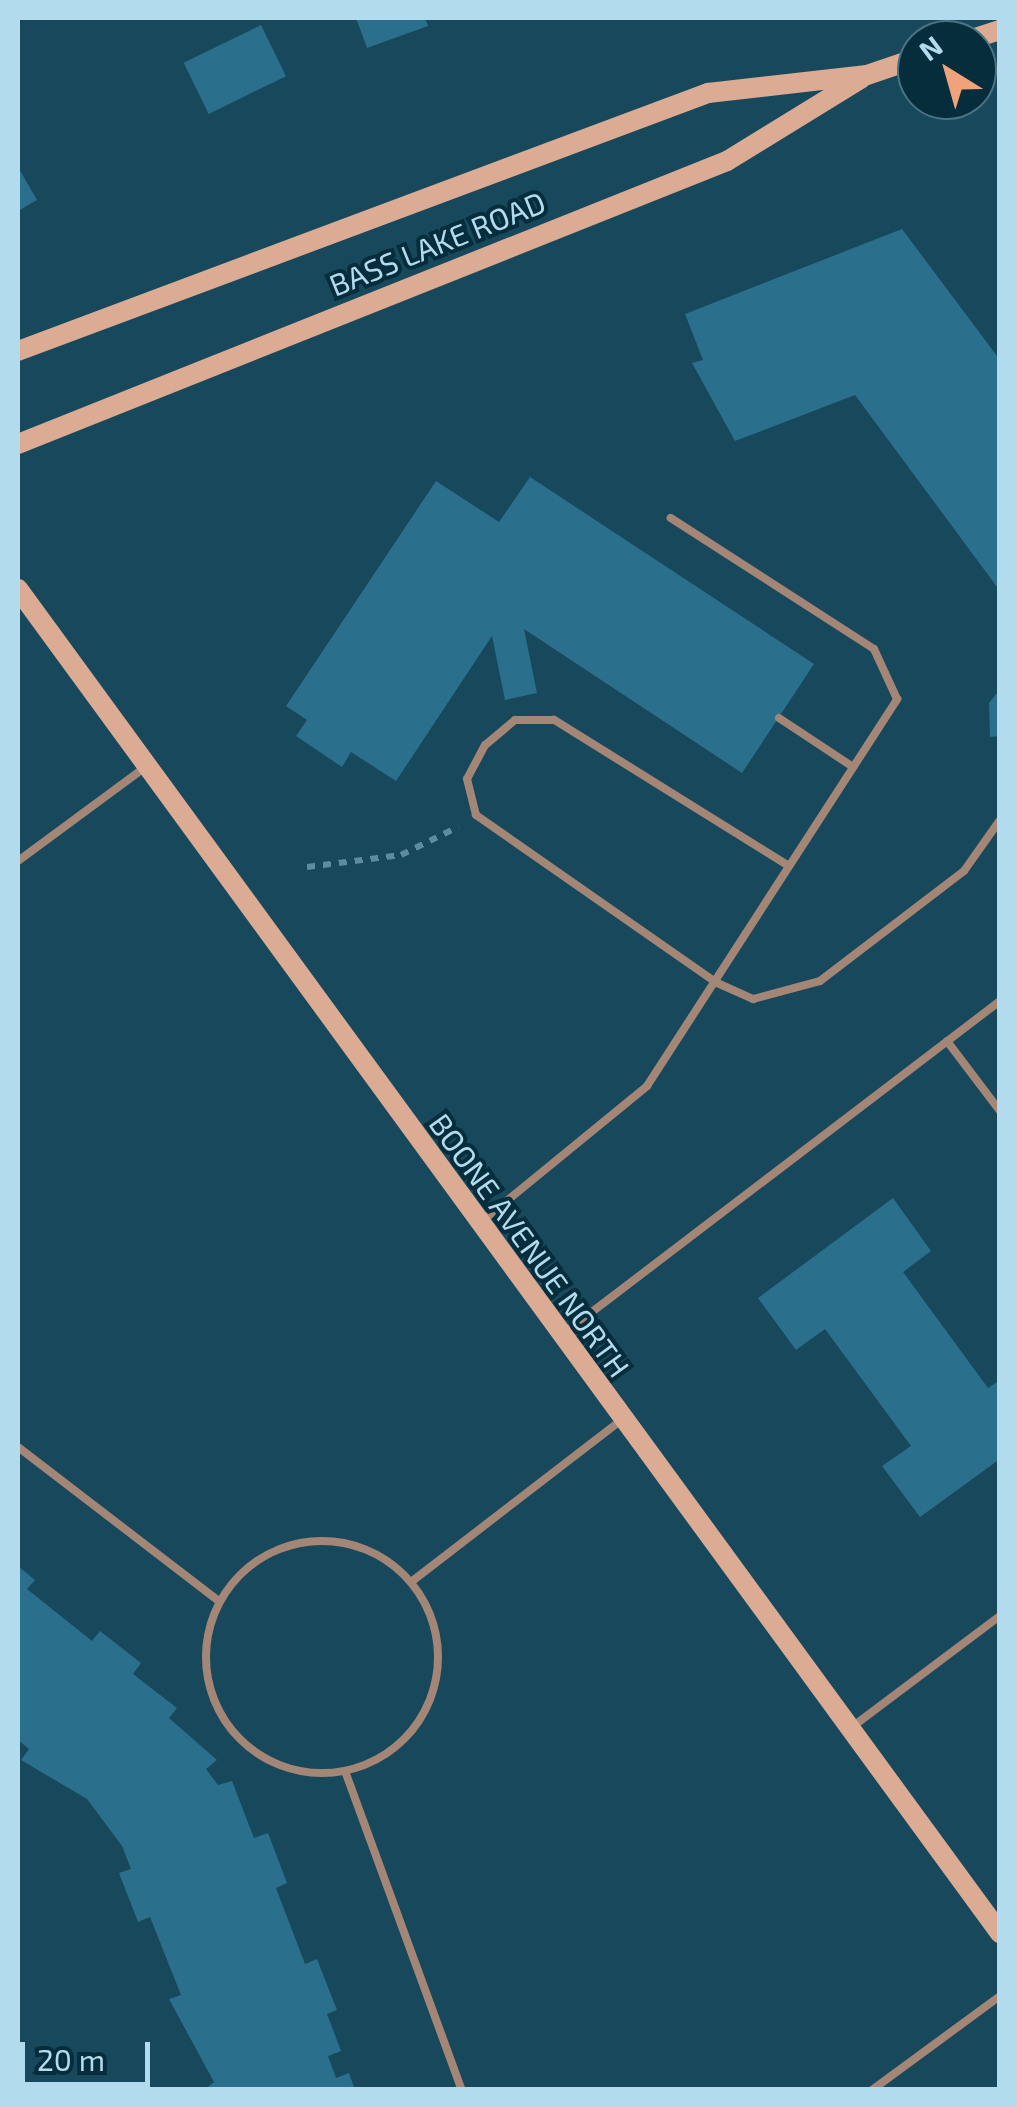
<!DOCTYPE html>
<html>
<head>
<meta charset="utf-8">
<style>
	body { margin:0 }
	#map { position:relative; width:1017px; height:2107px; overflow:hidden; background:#18485b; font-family:"Exo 2",sans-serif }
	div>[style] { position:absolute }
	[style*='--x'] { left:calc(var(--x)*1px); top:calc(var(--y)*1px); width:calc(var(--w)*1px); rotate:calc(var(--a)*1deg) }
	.building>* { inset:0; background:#2a6f8b; transform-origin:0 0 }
	.path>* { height:6px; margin-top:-3px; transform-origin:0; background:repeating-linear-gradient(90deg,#5f8b9e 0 8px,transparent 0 16px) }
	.lane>* { height:8px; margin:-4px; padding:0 4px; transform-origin:4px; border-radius:4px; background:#a48677 }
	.lane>.ring { margin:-4px; padding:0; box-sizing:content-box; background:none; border:8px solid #a48677; border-radius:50% }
	.secondary>* { height:20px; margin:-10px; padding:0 10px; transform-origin:10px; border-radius:10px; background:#dbab94 }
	span { translate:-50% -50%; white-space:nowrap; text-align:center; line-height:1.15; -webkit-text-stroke:8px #052d3c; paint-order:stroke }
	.street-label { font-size:30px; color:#b2dbee }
	.frame { position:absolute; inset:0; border:20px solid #b2dbee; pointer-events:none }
	.north { position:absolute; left:897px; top:20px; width:100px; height:100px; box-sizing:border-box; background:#052d3c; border:2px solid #4a7383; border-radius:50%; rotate:323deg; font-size:28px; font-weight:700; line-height:40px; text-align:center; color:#b2dbee }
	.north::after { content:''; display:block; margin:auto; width:35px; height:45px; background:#f0a27a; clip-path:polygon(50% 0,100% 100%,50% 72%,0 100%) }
	.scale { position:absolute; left:20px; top:2042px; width:130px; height:45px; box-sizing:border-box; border:5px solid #b2dbee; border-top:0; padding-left:12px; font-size:30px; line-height:35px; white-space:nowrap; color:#b2dbee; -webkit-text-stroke:8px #052d3c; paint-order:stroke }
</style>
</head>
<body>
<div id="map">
	<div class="building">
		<i style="clip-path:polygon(356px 18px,425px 18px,428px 26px,367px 48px)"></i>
		<i style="left:261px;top:25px;width:57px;height:86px;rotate:64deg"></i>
		<i style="clip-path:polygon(18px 167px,37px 200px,18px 211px)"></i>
		<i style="clip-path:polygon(902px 229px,1000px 360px,1000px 591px,855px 395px,735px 441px,692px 363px,703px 360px,685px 314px)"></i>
		<i style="clip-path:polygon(530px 477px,814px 664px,742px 773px,524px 629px,537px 693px,505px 700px,492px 636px,396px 781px,351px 752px,342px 767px,296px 736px,307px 720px,286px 706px,436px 481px,499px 522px)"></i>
		<i style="clip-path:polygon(1000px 689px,1000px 736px,990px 737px,989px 703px)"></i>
		<i style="clip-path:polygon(893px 1198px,931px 1251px,903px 1272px,988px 1388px,1000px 1380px,1000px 1459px,920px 1517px,882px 1466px,911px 1446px,825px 1329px,796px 1350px,758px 1298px)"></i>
		<i style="clip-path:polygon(18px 1566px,35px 1580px,27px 1589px,92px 1641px,100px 1631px,141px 1663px,133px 1674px,177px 1708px,169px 1718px,217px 1760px,206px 1769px,218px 1785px,232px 1781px,254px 1838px,268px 1833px,287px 1883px,276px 1888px,305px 1964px,317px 1959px,337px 2010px,327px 2014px,341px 2051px,328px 2056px,336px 2078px,349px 2073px,355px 2090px,204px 2090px,214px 2082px,169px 1999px,181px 1995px,150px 1917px,138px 1922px,119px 1873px,131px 1869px,122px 1846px,87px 1799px,21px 1760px,29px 1749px,18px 1740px)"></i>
	</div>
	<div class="path">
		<i style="--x:307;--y:867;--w:95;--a:-7.3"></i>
		<i style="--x:401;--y:855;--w:64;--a:-26.2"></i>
	</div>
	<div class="lane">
		<i style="--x:779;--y:718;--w:89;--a:33.5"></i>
		<i style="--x:18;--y:861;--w:160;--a:-36.4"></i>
		<i style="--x:789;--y:866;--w:277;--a:-148.1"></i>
		<i style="--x:554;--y:720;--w:39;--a:180"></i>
		<i style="--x:515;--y:720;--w:39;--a:140"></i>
		<i style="--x:485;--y:745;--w:38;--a:118"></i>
		<i style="--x:467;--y:779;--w:37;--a:76"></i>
		<i style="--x:476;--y:815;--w:292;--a:34.9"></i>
		<i style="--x:715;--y:982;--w:42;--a:24.1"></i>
		<i style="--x:753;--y:999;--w:69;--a:-15"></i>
		<i style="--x:820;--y:981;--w:181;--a:-37.4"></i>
		<i style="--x:964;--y:871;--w:62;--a:-54.8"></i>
		<i style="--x:947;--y:1041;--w:88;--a:52.9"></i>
		<i style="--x:481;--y:1222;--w:215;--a:-39.3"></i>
		<i style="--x:647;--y:1086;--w:461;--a:-57.1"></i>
		<i style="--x:897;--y:699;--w:55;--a:-114.7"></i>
		<i style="--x:874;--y:649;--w:242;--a:-147.2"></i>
		<i style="--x:563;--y:1334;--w:549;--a:-37.31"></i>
		<i style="--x:18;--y:1447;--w:253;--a:37.5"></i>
		<i class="ring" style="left:206px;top:1541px;width:224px;height:224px"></i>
		<i style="--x:411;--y:1582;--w:265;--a:-37.6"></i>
		<i style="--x:852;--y:1727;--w:185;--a:-36.9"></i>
		<i style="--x:345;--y:1771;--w:340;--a:69.9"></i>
		<i style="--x:872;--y:2090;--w:159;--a:-36.3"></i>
	</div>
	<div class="secondary">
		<i style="--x:969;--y:40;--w:33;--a:-18"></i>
		<i style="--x:18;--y:351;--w:737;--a:-20.5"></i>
		<i style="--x:708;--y:93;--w:160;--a:-6.5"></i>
		<i style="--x:867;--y:75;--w:53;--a:-18.8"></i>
		<i style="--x:18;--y:444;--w:763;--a:-21.76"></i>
		<i style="--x:727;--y:161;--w:158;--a:-31.6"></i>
		<i style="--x:18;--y:589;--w:1665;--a:53.85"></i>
	</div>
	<div class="street-label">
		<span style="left:437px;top:243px;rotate:-22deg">BASS LAKE ROAD</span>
		<span style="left:530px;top:1245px;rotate:54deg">BOONE AVENUE NORTH</span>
	</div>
	<div class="frame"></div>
	<div class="north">N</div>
	<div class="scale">20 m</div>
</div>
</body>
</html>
